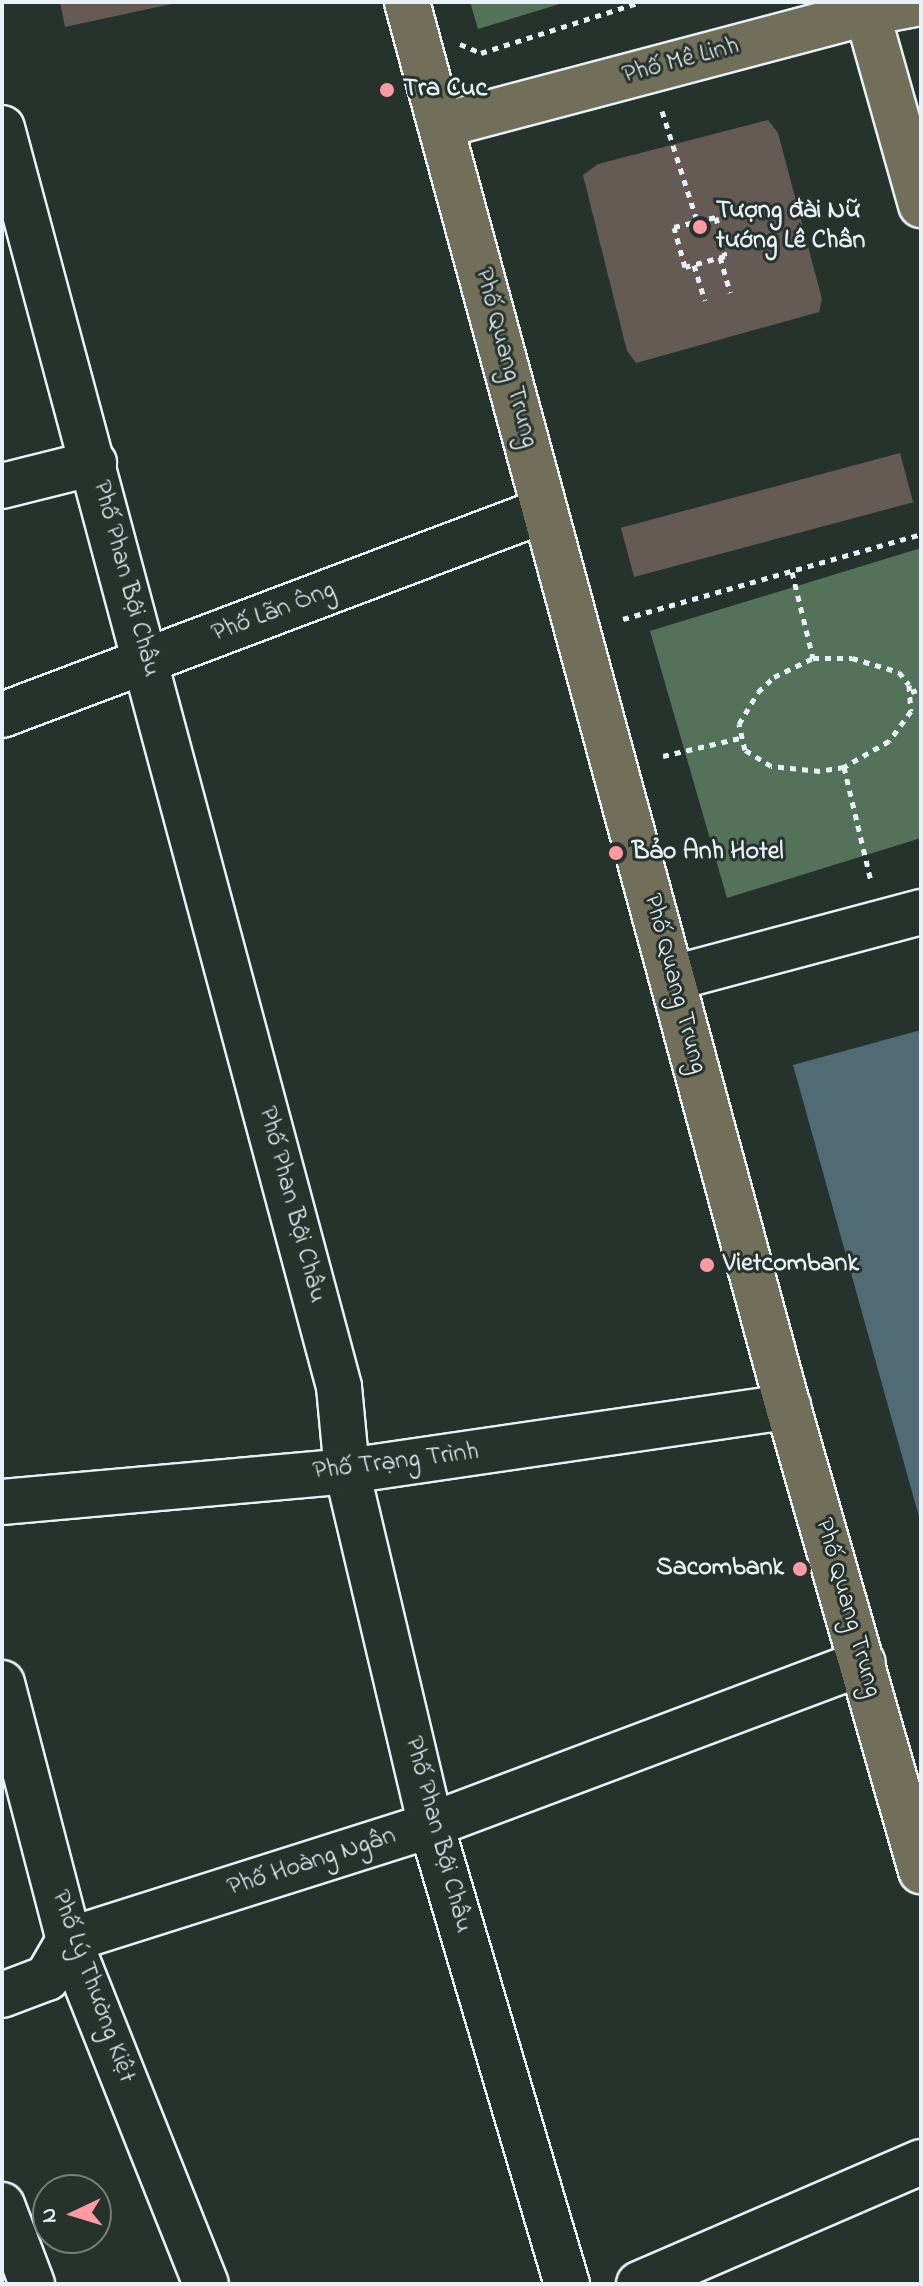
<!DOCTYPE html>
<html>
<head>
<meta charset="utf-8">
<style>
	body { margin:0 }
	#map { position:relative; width:923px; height:2286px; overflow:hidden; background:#26332d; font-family:"Indie Flower",sans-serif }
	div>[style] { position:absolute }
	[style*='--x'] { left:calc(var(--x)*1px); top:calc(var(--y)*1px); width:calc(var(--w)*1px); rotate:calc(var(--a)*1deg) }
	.green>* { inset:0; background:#547259 }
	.water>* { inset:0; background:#506b75 }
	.building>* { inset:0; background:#655a54; transform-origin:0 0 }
	.path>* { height:5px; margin-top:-2.5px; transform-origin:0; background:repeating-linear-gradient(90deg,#e8f1f8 0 6px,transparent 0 12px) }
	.roads { filter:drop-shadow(2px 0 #e8f1f8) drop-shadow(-2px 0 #e8f1f8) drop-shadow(0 2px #e8f1f8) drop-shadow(0 -2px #e8f1f8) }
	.minor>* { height:44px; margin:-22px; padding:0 22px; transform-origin:22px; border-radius:22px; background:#26332d }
	.major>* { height:44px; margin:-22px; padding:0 22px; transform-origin:22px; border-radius:22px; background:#716e59 }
	.dots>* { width:22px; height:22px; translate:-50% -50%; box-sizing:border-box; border:4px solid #26332d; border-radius:50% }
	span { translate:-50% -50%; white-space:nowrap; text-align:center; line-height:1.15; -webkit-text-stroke:6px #26332d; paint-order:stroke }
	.street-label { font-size:26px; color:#e8f1f8 }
	.poi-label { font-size:26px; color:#e8f1f8; font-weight:700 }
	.left { translate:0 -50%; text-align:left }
	.right { translate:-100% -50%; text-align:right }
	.frame { position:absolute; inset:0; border:4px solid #e8f1f8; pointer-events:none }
	.north { position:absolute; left:32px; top:2174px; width:80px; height:80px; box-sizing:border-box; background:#26332d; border:2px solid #747f7e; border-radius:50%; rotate:266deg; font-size:22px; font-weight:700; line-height:32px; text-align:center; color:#e8f1f8 }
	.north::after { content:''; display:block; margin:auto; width:28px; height:36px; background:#ff9aa2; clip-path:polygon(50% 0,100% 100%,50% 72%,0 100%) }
</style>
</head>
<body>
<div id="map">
	<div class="green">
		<i style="clip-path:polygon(470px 2px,566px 2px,478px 29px)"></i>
		<i style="clip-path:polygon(921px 548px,921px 838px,727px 898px,650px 631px)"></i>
	</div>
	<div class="water">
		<i style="clip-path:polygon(921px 1030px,921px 1524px,793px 1065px)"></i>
	</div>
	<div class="building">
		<i style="clip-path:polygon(60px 2px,176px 2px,176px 3px,65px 27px)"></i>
		<i style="clip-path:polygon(768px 120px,778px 133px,822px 299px,819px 312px,636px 363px,627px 351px,583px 175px,598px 164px)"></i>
		<i style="left:900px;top:453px;width:51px;height:289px;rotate:75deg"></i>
	</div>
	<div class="path">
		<i style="--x:460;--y:44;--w:23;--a:23"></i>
		<i style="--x:481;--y:53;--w:168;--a:-17.7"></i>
		<i style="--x:662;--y:111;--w:115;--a:72.3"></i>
		<i style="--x:716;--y:217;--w:40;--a:77"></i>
		<i style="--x:725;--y:256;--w:41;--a:164.6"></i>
		<i style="--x:685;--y:267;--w:41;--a:-105.4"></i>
		<i style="--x:674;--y:227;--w:43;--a:-13.4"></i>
		<i style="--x:720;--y:257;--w:37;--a:74"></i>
		<i style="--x:694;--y:265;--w:37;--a:73"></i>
		<i style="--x:792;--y:572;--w:89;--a:76.3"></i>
		<i style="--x:623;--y:619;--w:310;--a:-15.9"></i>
		<i style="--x:813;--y:658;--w:39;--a:0"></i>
		<i style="--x:852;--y:658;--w:49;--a:16.6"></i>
		<i style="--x:899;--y:672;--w:16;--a:52"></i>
		<i style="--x:909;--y:685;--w:26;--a:86"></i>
		<i style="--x:911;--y:711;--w:37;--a:126"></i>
		<i style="--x:889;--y:741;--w:52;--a:150"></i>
		<i style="--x:844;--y:767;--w:24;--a:171"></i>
		<i style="--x:820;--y:771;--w:49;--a:-174.2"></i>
		<i style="--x:771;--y:766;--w:31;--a:-148"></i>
		<i style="--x:745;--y:750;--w:27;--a:-103"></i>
		<i style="--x:739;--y:724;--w:37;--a:-59"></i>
		<i style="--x:758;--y:692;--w:22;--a:-43"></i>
		<i style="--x:774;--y:677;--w:43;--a:-26"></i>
		<i style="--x:911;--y:692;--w:10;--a:-17"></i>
		<i style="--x:663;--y:756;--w:79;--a:-13.2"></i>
		<i style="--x:844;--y:767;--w:117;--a:76.7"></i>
	</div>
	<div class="roads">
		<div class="minor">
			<i style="--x:2;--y:128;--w:1303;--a:75.01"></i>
			<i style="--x:339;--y:1387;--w:84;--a:84.6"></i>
			<i style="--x:347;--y:1471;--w:364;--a:76.7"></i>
			<i style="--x:431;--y:1825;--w:479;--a:73.5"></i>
			<i style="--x:2;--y:486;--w:95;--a:-14"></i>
			<i style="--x:2;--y:715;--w:580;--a:-20.68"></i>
			<i style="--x:673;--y:978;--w:257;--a:-14.9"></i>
			<i style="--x:2;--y:1502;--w:346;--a:-5.1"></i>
			<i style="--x:347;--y:1471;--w:446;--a:-8.3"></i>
			<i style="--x:2;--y:1683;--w:266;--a:75.4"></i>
			<i style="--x:69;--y:1940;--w:370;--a:68.3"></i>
			<i style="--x:2;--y:1995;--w:48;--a:-20.7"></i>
			<i style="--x:47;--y:1978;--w:44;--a:-59.9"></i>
			<i style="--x:69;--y:1940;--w:380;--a:-17.6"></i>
			<i style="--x:431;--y:1825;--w:461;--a:-20.6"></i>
			<i style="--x:2;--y:2205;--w:85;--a:69.2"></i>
			<i style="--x:639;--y:2284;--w:307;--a:-23.4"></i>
		</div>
		<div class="major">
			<i style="--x:407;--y:2;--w:1456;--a:74.83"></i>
			<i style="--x:788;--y:1407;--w:483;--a:74"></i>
			<i style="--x:864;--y:2;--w:211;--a:74.3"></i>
			<i style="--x:443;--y:125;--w:440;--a:-14.8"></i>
			<i style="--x:868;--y:13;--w:54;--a:-10.7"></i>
		</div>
	</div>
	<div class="dots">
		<i style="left:387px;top:90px;background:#ff9aa2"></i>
		<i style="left:700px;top:227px;background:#ff9aa2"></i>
		<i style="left:616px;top:853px;background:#ff9aa2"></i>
		<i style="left:707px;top:1265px;background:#ff9aa2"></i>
		<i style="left:800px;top:1569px;background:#ff9aa2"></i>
	</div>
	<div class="street-label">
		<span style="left:681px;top:62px;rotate:-15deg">Phố Mê Linh</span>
		<span style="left:505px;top:358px;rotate:75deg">Phố Quang Trung</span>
		<span style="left:125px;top:579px;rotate:75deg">Phố Phan Bội Châu</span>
		<span style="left:274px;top:613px;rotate:-21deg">Phố Lãn Ông</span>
		<span style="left:674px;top:984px;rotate:75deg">Phố Quang Trung</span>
		<span style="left:291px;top:1205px;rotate:75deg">Phố Phan Bội Châu</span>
		<span style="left:396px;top:1463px;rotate:-7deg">Phố Trạng Trình</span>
		<span style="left:847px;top:1608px;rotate:74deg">Phố Quang Trung</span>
		<span style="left:437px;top:1835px;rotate:75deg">Phố Phan Bội Châu</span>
		<span style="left:312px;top:1863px;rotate:-18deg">Phố Hoàng Ngân</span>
		<span style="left:92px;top:1987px;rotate:70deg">Phố Lý Thường Kiệt</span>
	</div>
	<div class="poi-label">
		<span class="left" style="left:403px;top:90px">Tra Cuc</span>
		<span class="left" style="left:716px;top:227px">Tượng đài Nữ<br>tướng Lê Chân</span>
		<span class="left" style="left:632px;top:853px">Bảo Anh Hotel</span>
		<span class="left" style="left:723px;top:1265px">Vietcombank</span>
		<span class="right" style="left:784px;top:1569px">Sacombank</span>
	</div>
	<div class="frame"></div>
	<div class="north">N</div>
</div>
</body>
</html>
